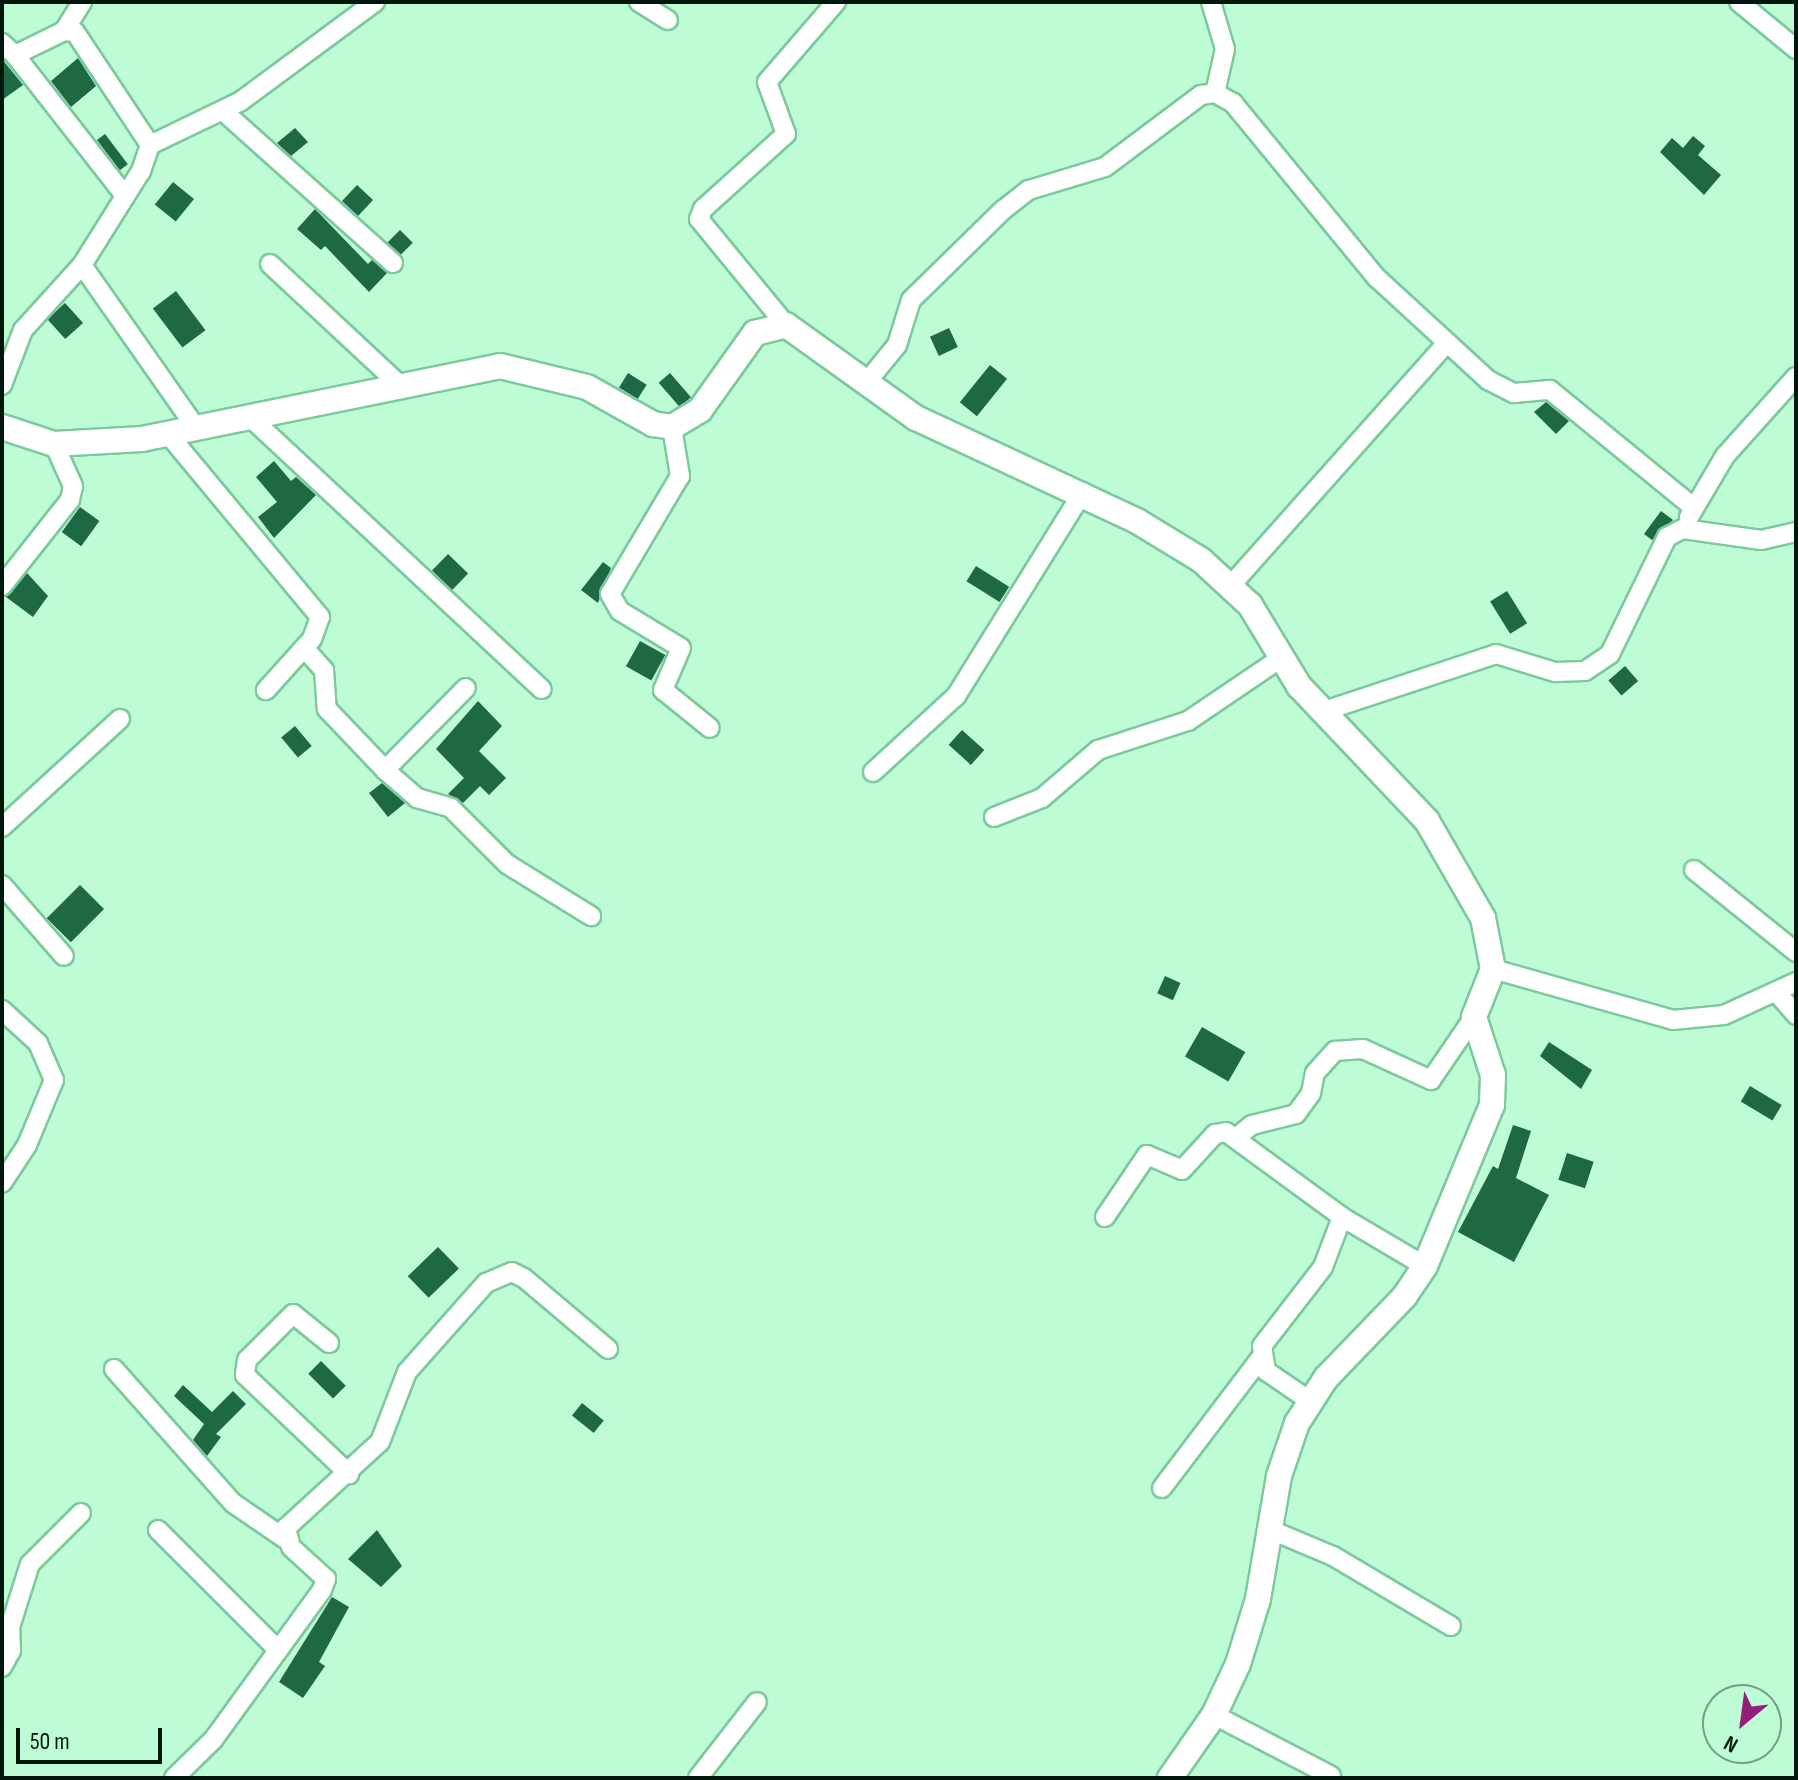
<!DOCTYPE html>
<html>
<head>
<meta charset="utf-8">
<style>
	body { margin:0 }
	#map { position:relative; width:1798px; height:1780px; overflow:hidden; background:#befcd6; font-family:"Sofia Sans Condensed",sans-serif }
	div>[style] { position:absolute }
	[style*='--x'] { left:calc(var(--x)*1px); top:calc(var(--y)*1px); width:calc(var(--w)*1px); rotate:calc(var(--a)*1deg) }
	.building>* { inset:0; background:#1e6844; transform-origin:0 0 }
	.roads { filter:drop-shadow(2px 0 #7cc99d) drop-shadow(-2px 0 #7cc99d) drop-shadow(0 2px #7cc99d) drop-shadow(0 -2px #7cc99d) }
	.street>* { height:18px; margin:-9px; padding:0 9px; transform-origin:9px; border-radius:9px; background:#fff }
	.secondary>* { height:24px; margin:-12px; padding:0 12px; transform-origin:12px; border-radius:12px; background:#fff }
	span { translate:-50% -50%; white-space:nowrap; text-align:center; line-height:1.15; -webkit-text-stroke:8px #befcd6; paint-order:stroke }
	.frame { position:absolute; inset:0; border:4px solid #01170b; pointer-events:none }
	.north { position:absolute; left:1702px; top:1684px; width:80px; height:80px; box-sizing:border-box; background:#befcd6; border:2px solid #72a085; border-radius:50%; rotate:209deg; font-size:22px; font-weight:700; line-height:32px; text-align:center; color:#01170b }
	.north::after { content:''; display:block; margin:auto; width:28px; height:36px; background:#941e7c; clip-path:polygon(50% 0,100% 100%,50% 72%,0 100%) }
	.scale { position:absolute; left:16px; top:1728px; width:146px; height:36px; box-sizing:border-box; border:4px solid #01170b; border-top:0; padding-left:10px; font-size:24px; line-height:28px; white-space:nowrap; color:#01170b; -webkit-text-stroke:6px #befcd6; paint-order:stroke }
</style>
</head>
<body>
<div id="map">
	<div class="building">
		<i style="clip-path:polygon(78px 58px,96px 86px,71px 107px,51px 81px)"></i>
		<i style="clip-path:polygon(2px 59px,23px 85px,2px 100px)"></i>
		<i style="clip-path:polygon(295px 128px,308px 142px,291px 156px,277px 143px)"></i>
		<i style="left:105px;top:134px;width:38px;height:10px;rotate:53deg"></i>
		<i style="clip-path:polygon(1693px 136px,1705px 146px,1698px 155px,1721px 175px,1704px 195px,1660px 152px,1672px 138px,1683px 148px)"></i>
		<i style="left:173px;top:182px;width:27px;height:29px;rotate:39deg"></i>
		<i style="left:357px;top:185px;width:22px;height:22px;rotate:43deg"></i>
		<i style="clip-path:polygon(315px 209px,368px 264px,372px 260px,387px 273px,369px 292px,325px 246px,321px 250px,297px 229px)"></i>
		<i style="left:400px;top:230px;width:18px;height:18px;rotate:45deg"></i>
		<i style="left:176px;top:291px;width:49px;height:29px;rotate:53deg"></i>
		<i style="left:65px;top:303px;width:27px;height:24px;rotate:48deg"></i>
		<i style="left:949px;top:328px;width:21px;height:21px;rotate:65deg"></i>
		<i style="left:990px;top:365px;width:22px;height:48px;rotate:39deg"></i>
		<i style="left:628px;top:373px;width:22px;height:17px;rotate:32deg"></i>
		<i style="left:670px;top:373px;width:32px;height:15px;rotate:49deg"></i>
		<i style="clip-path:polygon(1546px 402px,1569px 421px,1556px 434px,1534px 412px)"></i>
		<i style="clip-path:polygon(274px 461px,291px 481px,296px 477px,316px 495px,274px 538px,258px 517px,277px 502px,256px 477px)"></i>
		<i style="left:80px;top:507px;width:24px;height:31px;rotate:36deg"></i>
		<i style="clip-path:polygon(1661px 511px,1673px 520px,1652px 540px,1644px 534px)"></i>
		<i style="left:448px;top:554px;width:28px;height:23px;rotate:44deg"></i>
		<i style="clip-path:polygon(603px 562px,611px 568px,598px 603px,581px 590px)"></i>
		<i style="left:976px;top:566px;width:39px;height:18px;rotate:32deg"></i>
		<i style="clip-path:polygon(27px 573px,48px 596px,33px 617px,6px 597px)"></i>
		<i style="left:1507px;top:591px;width:38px;height:20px;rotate:58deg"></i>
		<i style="left:640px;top:641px;width:29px;height:29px;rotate:29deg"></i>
		<i style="left:1625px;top:666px;width:20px;height:22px;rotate:49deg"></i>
		<i style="clip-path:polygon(478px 701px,502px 726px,479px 751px,506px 778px,489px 795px,480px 786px,463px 803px,448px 794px,464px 778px,436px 749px)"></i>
		<i style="left:295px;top:726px;width:26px;height:18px;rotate:50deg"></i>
		<i style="left:962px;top:730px;width:30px;height:20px;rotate:42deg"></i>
		<i style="clip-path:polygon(382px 783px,405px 803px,388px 817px,369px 793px)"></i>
		<i style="left:80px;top:885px;width:34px;height:47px;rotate:45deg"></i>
		<i style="left:1165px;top:976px;width:17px;height:19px;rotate:24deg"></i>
		<i style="left:1202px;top:1027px;width:50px;height:34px;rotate:30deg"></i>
		<i style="clip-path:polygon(1549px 1042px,1592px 1070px,1581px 1089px,1540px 1056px)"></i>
		<i style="left:1750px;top:1086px;width:37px;height:18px;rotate:31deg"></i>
		<i style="clip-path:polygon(1513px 1125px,1531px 1131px,1516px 1178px,1549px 1195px,1514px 1262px,1458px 1232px,1493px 1166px,1498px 1169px)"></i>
		<i style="left:1567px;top:1153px;width:28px;height:28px;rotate:18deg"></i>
		<i style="left:438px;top:1247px;width:30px;height:42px;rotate:46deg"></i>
		<i style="left:321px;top:1361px;width:35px;height:18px;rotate:45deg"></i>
		<i style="clip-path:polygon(183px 1385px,212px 1412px,233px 1391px,246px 1404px,216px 1434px,221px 1437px,207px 1456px,193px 1440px,204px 1424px,174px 1396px)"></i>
		<i style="left:582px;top:1403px;width:28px;height:16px;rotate:39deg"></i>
		<i style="clip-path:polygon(377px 1530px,402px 1566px,381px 1587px,348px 1559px)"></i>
		<i style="clip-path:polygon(332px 1597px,349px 1607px,319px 1662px,325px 1666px,303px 1698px,279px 1682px)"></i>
	</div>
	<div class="roads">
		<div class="street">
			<i style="--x:639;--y:2;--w:34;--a:32"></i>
			<i style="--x:1211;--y:2;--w:49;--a:73.4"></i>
			<i style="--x:1225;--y:49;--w:45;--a:102.8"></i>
			<i style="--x:1739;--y:2;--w:74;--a:39.5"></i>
			<i style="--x:64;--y:31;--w:34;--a:-58"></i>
			<i style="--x:2;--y:43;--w:18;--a:43"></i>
			<i style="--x:15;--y:55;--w:55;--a:-26.1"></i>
			<i style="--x:64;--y:31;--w:11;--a:5"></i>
			<i style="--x:75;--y:32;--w:136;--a:56.4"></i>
			<i style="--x:150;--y:145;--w:28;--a:109"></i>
			<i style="--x:141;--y:171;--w:111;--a:122.1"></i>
			<i style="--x:82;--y:265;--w:88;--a:132.2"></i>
			<i style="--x:23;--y:330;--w:59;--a:110.9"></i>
			<i style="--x:15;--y:55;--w:179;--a:52"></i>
			<i style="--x:223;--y:111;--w:228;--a:41.8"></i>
			<i style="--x:150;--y:145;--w:101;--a:-25.8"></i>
			<i style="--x:241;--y:101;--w:167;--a:-36.5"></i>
			<i style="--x:270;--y:264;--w:182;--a:43"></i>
			<i style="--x:82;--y:265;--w:200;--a:55"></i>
			<i style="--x:786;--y:325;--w:137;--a:-129.4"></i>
			<i style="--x:699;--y:219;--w:11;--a:-68"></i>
			<i style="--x:703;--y:209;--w:112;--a:-42.1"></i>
			<i style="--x:786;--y:134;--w:55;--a:-110.1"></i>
			<i style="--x:767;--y:82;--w:106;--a:-49.2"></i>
			<i style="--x:866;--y:383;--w:49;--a:-50.8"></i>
			<i style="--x:897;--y:345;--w:47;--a:-72.7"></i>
			<i style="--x:911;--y:300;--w:129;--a:-44.4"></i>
			<i style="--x:1003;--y:210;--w:33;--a:-38"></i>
			<i style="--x:1029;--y:190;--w:79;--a:-16.8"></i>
			<i style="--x:1105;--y:167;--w:120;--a:-36.9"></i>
			<i style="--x:1201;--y:95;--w:14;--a:-8"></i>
			<i style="--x:1215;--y:93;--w:21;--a:29"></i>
			<i style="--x:1233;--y:103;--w:227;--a:50.6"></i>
			<i style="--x:1377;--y:278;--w:151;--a:42.6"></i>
			<i style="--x:1488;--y:380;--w:29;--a:27"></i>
			<i style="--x:1514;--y:393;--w:36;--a:-5"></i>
			<i style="--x:1550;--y:390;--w:186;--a:39.3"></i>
			<i style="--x:252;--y:419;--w:396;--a:43"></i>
			<i style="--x:672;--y:427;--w:50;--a:80.7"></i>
			<i style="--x:680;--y:476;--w:137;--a:120.7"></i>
			<i style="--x:610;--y:594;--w:20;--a:60"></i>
			<i style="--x:620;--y:611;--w:71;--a:31.2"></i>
			<i style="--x:681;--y:648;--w:46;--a:113.2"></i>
			<i style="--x:663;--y:690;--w:60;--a:39"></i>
			<i style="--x:168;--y:434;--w:238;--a:50.3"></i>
			<i style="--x:320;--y:617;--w:23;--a:110"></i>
			<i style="--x:312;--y:639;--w:69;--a:132"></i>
			<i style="--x:1689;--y:517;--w:71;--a:-59.5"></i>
			<i style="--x:1725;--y:456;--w:106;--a:-48.1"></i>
			<i style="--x:1232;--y:584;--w:323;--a:-48.3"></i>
			<i style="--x:2;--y:586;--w:110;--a:-51.7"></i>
			<i style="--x:70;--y:500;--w:14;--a:-78"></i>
			<i style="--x:73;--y:486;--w:46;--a:-114.3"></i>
			<i style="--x:304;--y:648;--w:30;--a:48"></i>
			<i style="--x:324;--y:670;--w:39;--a:86"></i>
			<i style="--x:327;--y:709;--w:84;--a:46.4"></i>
			<i style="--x:385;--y:770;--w:43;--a:41.2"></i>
			<i style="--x:417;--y:798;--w:35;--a:16"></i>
			<i style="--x:451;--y:808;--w:79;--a:45"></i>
			<i style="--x:507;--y:864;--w:99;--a:31.8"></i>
			<i style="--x:1321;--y:712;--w:184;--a:-18.3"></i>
			<i style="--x:1496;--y:654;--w:62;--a:17"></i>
			<i style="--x:1555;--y:672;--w:30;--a:-2"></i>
			<i style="--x:1585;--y:671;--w:30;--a:-34"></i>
			<i style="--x:1610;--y:654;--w:130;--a:-64"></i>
			<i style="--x:1667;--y:537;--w:18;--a:-27"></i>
			<i style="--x:1683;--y:529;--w:79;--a:8"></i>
			<i style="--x:1761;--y:540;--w:36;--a:-13"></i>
			<i style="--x:385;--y:770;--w:115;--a:-45.4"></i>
			<i style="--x:873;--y:772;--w:113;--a:-42.5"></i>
			<i style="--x:956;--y:696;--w:240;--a:-58.1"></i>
			<i style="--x:994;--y:817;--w:52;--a:-21.6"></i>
			<i style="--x:1042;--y:798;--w:74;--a:-40.6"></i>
			<i style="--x:1098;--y:750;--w:95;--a:-17.9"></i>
			<i style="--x:1188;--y:721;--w:112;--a:-34.1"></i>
			<i style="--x:2;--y:827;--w:160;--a:-42.5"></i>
			<i style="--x:1694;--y:870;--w:131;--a:38.8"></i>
			<i style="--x:2;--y:885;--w:94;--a:48.9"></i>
			<i style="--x:1493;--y:969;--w:187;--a:15.8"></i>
			<i style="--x:1673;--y:1020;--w:51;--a:-5.6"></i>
			<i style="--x:1724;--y:1015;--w:79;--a:-24.6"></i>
			<i style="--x:1778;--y:994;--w:28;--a:49"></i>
			<i style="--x:2;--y:1010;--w:49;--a:42.5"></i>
			<i style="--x:38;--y:1043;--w:40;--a:66.6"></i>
			<i style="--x:54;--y:1080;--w:70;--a:112.6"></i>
			<i style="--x:27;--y:1145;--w:45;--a:123.3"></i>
			<i style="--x:1237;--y:1137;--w:19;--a:-39"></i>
			<i style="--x:1252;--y:1125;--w:45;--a:-14"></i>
			<i style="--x:1296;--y:1114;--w:26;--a:-54"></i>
			<i style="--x:1311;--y:1093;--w:20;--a:-79"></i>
			<i style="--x:1315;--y:1073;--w:30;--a:-48"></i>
			<i style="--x:1335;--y:1051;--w:28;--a:-4"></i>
			<i style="--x:1363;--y:1049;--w:75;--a:24.5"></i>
			<i style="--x:1431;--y:1080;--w:76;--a:-55.7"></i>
			<i style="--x:1105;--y:1217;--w:75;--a:-55.9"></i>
			<i style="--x:1147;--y:1155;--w:38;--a:23"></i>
			<i style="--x:1182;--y:1170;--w:49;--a:-47.5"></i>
			<i style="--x:1215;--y:1134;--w:11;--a:-10"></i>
			<i style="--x:1226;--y:1132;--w:144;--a:36.2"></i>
			<i style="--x:1342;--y:1217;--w:96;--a:30.6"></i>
			<i style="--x:329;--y:1343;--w:46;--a:-141.1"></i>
			<i style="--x:293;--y:1314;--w:65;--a:135"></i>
			<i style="--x:247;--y:1360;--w:15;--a:98"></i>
			<i style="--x:245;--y:1375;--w:144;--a:43.6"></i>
			<i style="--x:114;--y:1369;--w:179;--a:48.4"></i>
			<i style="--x:233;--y:1503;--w:62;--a:34.5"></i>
			<i style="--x:1310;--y:1401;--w:53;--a:-145.7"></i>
			<i style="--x:1266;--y:1371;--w:25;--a:-99"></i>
			<i style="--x:1262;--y:1346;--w:100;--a:-52.3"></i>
			<i style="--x:1323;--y:1267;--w:53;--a:-69.2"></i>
			<i style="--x:1162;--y:1488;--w:162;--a:-52.8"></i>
			<i style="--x:158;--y:1530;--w:170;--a:45"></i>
			<i style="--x:1271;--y:1530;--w:67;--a:22.8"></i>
			<i style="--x:1333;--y:1556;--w:137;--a:30.7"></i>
			<i style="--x:2;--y:1667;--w:18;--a:-61"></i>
			<i style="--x:11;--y:1651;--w:24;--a:-92"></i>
			<i style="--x:10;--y:1627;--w:66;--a:-72.4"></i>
			<i style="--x:30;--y:1564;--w:72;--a:-45"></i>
			<i style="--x:1214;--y:1715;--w:132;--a:27.5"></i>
			<i style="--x:174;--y:1778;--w:54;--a:-44.3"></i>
			<i style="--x:213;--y:1740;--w:185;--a:-54"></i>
			<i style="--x:322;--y:1590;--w:12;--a:-70"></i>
			<i style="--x:326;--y:1579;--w:47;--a:-137.6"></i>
			<i style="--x:291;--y:1547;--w:20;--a:-105"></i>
			<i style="--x:286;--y:1528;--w:127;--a:-42.5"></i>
			<i style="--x:380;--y:1442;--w:75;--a:-68.9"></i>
			<i style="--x:407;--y:1372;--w:119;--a:-48.4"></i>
			<i style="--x:486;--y:1283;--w:28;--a:-23"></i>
			<i style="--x:512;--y:1272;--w:13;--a:27"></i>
			<i style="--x:524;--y:1278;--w:110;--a:40.2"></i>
			<i style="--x:698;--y:1778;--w:96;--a:-52.2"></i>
		</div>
		<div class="secondary">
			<i style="--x:2;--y:427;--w:55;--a:18.1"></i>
			<i style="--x:54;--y:444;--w:88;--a:-3.3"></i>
			<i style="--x:142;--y:439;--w:365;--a:-11.5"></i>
			<i style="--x:500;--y:366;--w:89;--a:13.6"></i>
			<i style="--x:587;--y:387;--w:76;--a:29.3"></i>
			<i style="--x:653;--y:424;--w:19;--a:9"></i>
			<i style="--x:672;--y:427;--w:33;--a:-31"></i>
			<i style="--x:700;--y:410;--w:95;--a:-54.5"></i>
			<i style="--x:755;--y:333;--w:32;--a:-14"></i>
			<i style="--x:786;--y:325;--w:160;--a:35.6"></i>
			<i style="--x:916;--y:418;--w:244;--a:25"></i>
			<i style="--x:1137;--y:521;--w:75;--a:31.4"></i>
			<i style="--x:1201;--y:560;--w:67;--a:42.6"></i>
			<i style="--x:1250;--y:605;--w:95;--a:58.8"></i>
			<i style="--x:1299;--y:686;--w:186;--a:46.5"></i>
			<i style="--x:1427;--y:821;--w:112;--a:60"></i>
			<i style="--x:1483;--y:918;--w:52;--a:78.9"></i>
			<i style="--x:1493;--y:969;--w:52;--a:111.6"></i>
			<i style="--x:1474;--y:1017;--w:61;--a:71.9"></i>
			<i style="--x:1493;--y:1075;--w:30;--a:92"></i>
			<i style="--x:1492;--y:1105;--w:174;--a:112.6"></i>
			<i style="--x:1425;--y:1266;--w:36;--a:124"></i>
			<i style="--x:1405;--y:1296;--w:114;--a:133.9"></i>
			<i style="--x:1326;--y:1378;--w:54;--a:122.8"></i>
			<i style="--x:1297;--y:1423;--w:56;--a:108.8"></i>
			<i style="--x:1279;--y:1476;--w:125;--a:99.7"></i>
			<i style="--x:1258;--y:1599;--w:68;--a:107.1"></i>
			<i style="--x:1238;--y:1664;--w:56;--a:115.2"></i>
			<i style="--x:1214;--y:1715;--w:77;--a:124.9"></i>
		</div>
	</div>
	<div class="frame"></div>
	<div class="north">N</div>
	<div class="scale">50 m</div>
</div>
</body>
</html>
